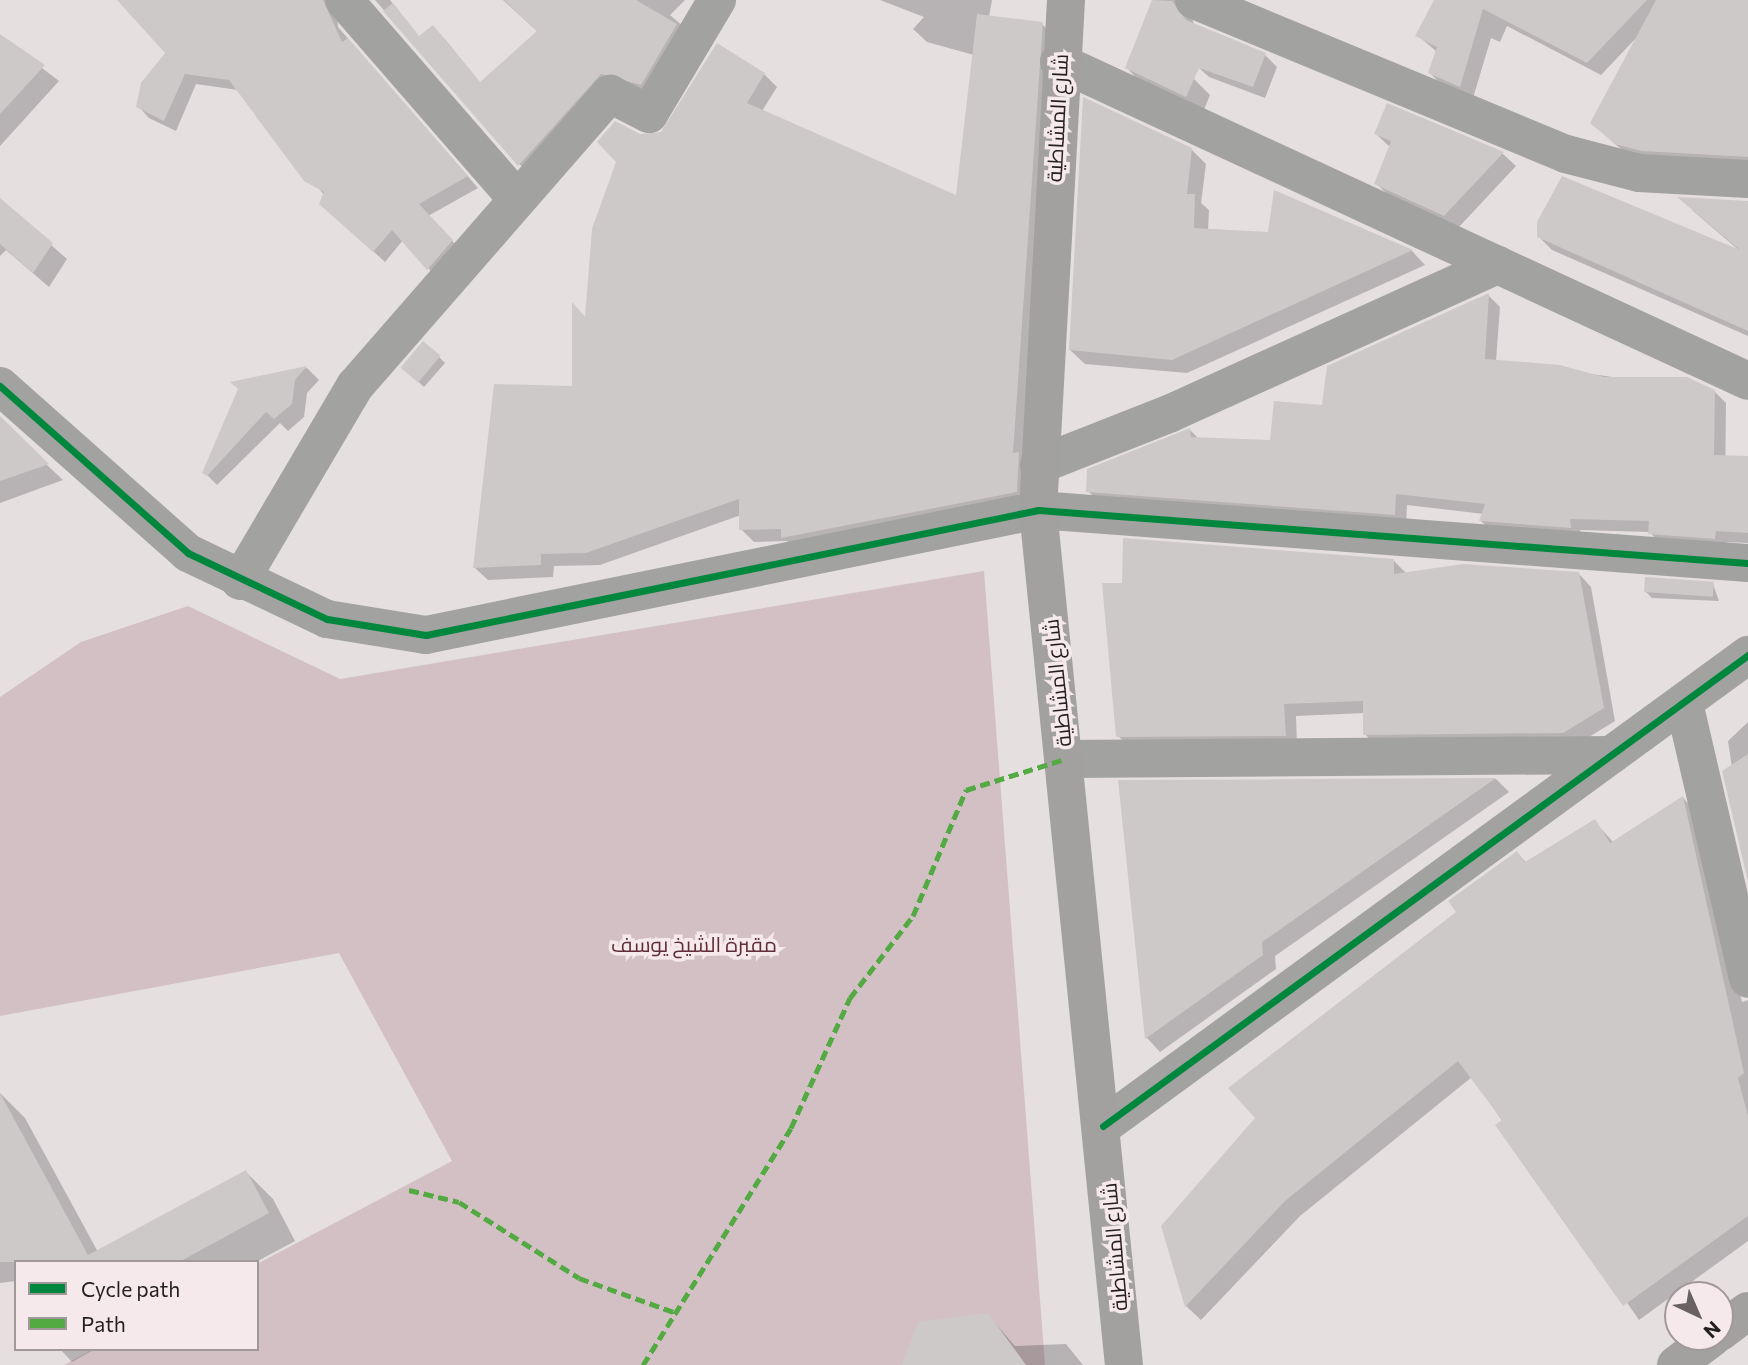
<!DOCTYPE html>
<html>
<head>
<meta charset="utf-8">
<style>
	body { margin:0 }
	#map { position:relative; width:1748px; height:1365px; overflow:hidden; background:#e5dfe0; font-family:Commissioner,Cairo,sans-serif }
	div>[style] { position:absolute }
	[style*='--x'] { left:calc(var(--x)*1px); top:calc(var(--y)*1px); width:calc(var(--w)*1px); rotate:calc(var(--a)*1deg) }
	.green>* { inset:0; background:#d3c0c4 }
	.shadow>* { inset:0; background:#0003 }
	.building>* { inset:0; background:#cdc9c9; transform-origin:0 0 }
	.minor>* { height:38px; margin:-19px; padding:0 19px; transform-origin:19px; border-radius:19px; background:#a2a2a1 }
	.secondary>* { height:38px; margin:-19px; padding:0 19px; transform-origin:19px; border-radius:19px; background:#a2a1a0 }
	.quiet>* { height:5px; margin-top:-2.5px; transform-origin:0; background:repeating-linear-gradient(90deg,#53aa43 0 10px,transparent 0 15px) }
	.cycleway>* { height:7px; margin:-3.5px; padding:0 3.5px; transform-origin:3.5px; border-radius:3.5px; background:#00873e }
	span { translate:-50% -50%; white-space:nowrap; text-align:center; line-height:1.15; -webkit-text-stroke:7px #f5e9eb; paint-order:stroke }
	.street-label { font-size:21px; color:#241f20 }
	.park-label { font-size:21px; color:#602e3b }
	.legend { position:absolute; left:14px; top:1260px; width:245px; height:91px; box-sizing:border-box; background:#f5e9eb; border:2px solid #a1989a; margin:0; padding:9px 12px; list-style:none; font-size:21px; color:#241f20 }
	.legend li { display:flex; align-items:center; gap:14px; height:35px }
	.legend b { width:35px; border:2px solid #a1989a }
	.north { position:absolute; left:1664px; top:1281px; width:70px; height:70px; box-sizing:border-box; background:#f5e9eb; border:2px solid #a1989a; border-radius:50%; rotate:136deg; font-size:19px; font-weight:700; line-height:28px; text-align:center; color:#241f20 }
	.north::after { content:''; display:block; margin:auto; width:24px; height:32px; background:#686263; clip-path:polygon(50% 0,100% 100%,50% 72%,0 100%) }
</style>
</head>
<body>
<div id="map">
	<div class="green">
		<i style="clip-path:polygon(984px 571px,1045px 1365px,64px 1365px,94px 1349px,257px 1349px,257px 1264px,452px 1161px,339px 953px,0 1016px,0 697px,81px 642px,188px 606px,340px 679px)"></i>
	</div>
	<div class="shadow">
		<i style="clip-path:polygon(119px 0,337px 0,338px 27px,478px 188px,428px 216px,463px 252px,439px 280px,403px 240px,385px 262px,333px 214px,325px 196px,238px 90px,196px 84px,176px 131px,149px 118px,138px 106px,167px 53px)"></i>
		<i style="clip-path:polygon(375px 0,390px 0,420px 38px,444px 38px,481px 84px,538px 32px,503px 0,685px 0,670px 15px,690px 32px,652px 95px,612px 84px,530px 176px)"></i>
		<i style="clip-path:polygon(880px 0,992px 0,989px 17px,1042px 24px,1055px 37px,1029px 504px,796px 550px,787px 541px,754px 542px,741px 529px,741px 515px,600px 565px,554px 566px,553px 577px,488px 580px,475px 568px,573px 387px,639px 135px,662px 134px,764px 74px,777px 87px,762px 111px,958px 197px,974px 55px,927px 42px,913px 29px,924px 17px)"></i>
		<i style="clip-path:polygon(1153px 0,1204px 0,1189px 9px,1198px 36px,1194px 79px,1210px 95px,1203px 112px,1143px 85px,1127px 68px)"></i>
		<i style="clip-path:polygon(1436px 0,1748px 0,1748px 171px,1630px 157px,1605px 135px,1637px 37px,1601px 75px,1507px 26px,1500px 42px,1491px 38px,1473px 98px,1443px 86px,1430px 73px,1437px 52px,1417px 35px)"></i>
		<i style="clip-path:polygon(0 36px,59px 81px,0 146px)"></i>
		<i style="clip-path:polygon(1265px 55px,1277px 67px,1265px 98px,1209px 77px,1197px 66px)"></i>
		<i style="clip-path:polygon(1388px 106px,1503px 154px,1516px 166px,1458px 228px,1389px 196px,1376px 183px,1390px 147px,1376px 134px)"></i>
		<i style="clip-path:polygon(1191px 149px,1206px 164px,1201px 203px,1209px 210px,1208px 230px,1269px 233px,1275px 193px,1412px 251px,1425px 265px,1187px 373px,1085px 364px,1070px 350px)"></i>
		<i style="clip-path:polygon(0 200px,67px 259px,49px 287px,6px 250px,0 256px)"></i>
		<i style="clip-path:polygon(1748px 202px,1748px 336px,1552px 250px,1539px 237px,1741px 252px,1692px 210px)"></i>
		<i style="clip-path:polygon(1488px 295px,1500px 307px,1496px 361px,1714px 391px,1726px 403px,1725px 495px,1748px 470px,1748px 543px,1727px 542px,1726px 550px,1661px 545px,1650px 532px,1580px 530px,1582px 539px,1493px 532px,1481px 521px,1484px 514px,1407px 505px,1406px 526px,1100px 503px,1088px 491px,1190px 430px,1199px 439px,1272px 442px)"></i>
		<i style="clip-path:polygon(439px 357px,445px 363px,424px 387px,409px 373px)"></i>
		<i style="clip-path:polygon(307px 368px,319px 380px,307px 393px,304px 417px,288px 431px,280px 423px,217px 485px,204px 472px,240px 389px,233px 383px)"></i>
		<i style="clip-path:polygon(0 418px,47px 465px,63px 480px,0 503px)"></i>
		<i style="clip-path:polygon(1393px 560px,1407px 574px,1579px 574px,1591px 587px,1615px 721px,1576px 745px,1377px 747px,1365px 734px,1365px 713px,1296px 716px,1297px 747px,1131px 748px,1118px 736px)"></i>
		<i style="clip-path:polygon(1713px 584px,1719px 601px,1652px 598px,1646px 592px)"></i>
		<i style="clip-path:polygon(1748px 722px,1748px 874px,1728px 741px)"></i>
		<i style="clip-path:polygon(1496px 779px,1509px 792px,1275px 956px,1276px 969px,1160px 1052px,1147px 1038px,1120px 782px)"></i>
		<i style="clip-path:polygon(1683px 798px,1698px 813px,1742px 1002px,1748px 1000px,1748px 1241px,1639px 1320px,1472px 1077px,1300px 1216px,1201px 1320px,1186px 1306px,1163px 1226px,1517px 853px,1527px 863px,1594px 821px,1614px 843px)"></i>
		<i style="clip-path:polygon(0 1093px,25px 1118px,98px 1252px,246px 1172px,273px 1199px,295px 1241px,256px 1262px,16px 1262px,16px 1281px,0 1283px)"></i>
		<i style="clip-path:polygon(988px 1315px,1015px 1346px,1066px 1344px,1083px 1365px,904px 1365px)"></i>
		<i style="clip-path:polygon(60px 1349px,95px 1349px,72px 1362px)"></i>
	</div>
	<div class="building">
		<i style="clip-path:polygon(117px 0,323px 0,342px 42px,348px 38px,468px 176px,419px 204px,453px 240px,427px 270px,392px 230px,373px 252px,319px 204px,324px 192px,304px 181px,229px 80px,185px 74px,164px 121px,136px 107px,141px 83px,165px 53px)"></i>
		<i style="clip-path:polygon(504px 0,636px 0,677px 24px,641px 85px,601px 74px,518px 166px,383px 11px,393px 3px,419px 36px,433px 25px,480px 82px,537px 31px)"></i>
		<i style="clip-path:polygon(1152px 0,1172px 1px,1186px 20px,1266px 53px,1253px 87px,1199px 68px,1186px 97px,1125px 68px)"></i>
		<i style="clip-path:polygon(1434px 0,1647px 0,1587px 63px,1483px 9px,1460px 87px,1428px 73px,1437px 47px,1415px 36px)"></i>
		<i style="clip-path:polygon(1656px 0,1748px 0,1748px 157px,1642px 151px,1615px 144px,1590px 123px)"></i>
		<i style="clip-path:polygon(977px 14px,1043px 22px,1013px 453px,1019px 452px,1017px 492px,781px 538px,781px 529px,739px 530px,739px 499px,586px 553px,541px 554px,541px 565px,473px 568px,494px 384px,572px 386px,572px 302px,585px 317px,592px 229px,616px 162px,597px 142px,615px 121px,640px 134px,661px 132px,717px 43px,765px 73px,747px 103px,956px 195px)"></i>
		<i style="clip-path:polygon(0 34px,45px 65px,0 114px)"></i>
		<i style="clip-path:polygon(1083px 97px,1192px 148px,1187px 194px,1195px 194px,1194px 228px,1268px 232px,1274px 190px,1413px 250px,1172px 360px,1069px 350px)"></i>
		<i style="clip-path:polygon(1387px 103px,1504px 152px,1444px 216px,1374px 184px,1391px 141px,1374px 134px)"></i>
		<i style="clip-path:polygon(1562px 176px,1740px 250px,1677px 197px,1748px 201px,1748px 331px,1537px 237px,1537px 222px)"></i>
		<i style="clip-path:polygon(0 198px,53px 243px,33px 273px,0 244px)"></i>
		<i style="clip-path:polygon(1489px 293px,1485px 359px,1560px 365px,1604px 377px,1687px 377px,1715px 390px,1714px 455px,1748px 456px,1748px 533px,1716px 531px,1715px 539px,1648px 534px,1649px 521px,1570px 519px,1571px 528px,1479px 521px,1485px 504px,1396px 494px,1395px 515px,1086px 492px,1087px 469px,1190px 428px,1191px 437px,1270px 440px,1274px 401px,1322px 405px,1327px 366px)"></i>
		<i style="left:423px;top:341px;width:23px;height:35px;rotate:40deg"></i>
		<i style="clip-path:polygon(307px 366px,295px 380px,292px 404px,274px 419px,266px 412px,207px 476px,202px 473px,238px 389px,230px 382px)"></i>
		<i style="clip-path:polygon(0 416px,49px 464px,0 481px)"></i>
		<i style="clip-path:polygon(1123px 538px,1394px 559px,1394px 574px,1463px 564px,1579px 572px,1604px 708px,1563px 733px,1363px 735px,1363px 701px,1284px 704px,1286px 736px,1116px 737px,1102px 583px,1122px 583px)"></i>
		<i style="left:1645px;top:577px;width:69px;height:15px;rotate:4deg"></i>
		<i style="clip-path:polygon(1748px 754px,1748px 882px,1722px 771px)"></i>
		<i style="clip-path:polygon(1496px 778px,1262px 942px,1263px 955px,1145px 1039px,1118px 780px)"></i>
		<i style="clip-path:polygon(1683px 796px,1744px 1073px,1738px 1078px,1748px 1116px,1748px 1216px,1623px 1306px,1495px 1125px,1502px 1120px,1458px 1061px,1285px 1201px,1185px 1307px,1161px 1226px,1255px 1118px,1228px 1088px,1456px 912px,1448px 901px,1517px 851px,1525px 862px,1595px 819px,1610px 843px)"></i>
		<i style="clip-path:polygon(0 1093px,88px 1255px,246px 1170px,269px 1213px,179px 1262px,0 1262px)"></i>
		<i style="clip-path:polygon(988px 1313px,1026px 1365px,902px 1365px,918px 1322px)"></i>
	</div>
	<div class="minor">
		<i style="--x:344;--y:0;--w:264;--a:49"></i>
		<i style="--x:1194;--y:0;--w:403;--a:22.5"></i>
		<i style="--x:1566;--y:154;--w:75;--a:14.6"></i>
		<i style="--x:1639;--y:173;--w:109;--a:3.2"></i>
		<i style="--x:1059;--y:62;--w:759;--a:24.84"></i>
		<i style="--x:0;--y:386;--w:251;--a:41.6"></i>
		<i style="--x:188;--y:553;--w:154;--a:25.4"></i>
		<i style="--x:327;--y:619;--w:100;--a:9.2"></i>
		<i style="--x:426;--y:635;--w:625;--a:-11.54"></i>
		<i style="--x:1038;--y:510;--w:712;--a:4.27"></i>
		<i style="--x:1039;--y:465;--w:142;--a:-21.5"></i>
		<i style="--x:1171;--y:413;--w:359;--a:-24.4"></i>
		<i style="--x:240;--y:581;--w:226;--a:-59.5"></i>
		<i style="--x:355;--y:386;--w:388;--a:-48.9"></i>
		<i style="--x:610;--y:94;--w:44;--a:27.1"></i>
		<i style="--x:649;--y:114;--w:133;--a:-59.2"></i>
		<i style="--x:1684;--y:703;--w:283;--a:76.9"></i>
		<i style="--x:1065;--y:759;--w:546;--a:-0.42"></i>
		<i style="--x:1103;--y:1126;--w:799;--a:-36.14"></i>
	</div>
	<div class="secondary">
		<i style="--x:1066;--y:0;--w:511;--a:93.14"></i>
		<i style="--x:1038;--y:510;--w:859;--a:84.26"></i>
		<i style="--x:1720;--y:1332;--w:35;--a:-37"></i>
		<i style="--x:1676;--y:1365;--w:46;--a:-37.1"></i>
	</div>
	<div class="quiet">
		<i style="--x:409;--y:1190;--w:51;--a:13.5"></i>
		<i style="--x:459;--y:1202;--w:142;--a:32.3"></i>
		<i style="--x:579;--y:1278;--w:101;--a:19.7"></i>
		<i style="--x:643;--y:1365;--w:279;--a:-58"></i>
		<i style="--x:791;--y:1128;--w:143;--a:-65.6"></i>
		<i style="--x:850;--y:998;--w:103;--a:-52.5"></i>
		<i style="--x:913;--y:916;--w:137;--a:-67.2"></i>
		<i style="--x:966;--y:790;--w:104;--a:-17.4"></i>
	</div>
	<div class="cycleway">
		<i style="--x:0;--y:386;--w:251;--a:41.6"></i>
		<i style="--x:188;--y:553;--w:154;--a:25.4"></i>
		<i style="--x:327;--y:619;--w:100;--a:9.2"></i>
		<i style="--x:426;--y:635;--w:625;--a:-11.54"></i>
		<i style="--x:1038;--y:510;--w:712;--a:4.27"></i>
		<i style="--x:1103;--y:1126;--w:799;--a:-36.14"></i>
	</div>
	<div class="street-label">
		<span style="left:1057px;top:118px;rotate:-87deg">شارع المشاطية</span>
		<span style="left:1057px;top:683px;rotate:-96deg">شارع المشاطية</span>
		<span style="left:1114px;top:1247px;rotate:-95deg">شارع المشاطية</span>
	</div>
	<div class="park-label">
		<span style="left:694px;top:944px">مقبرة الشيخ يوسف</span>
	</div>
	<ul class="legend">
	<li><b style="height:9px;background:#00873e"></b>Cycle path</li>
	<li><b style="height:9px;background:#53aa43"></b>Path</li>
	</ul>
	<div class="north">N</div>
</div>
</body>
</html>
